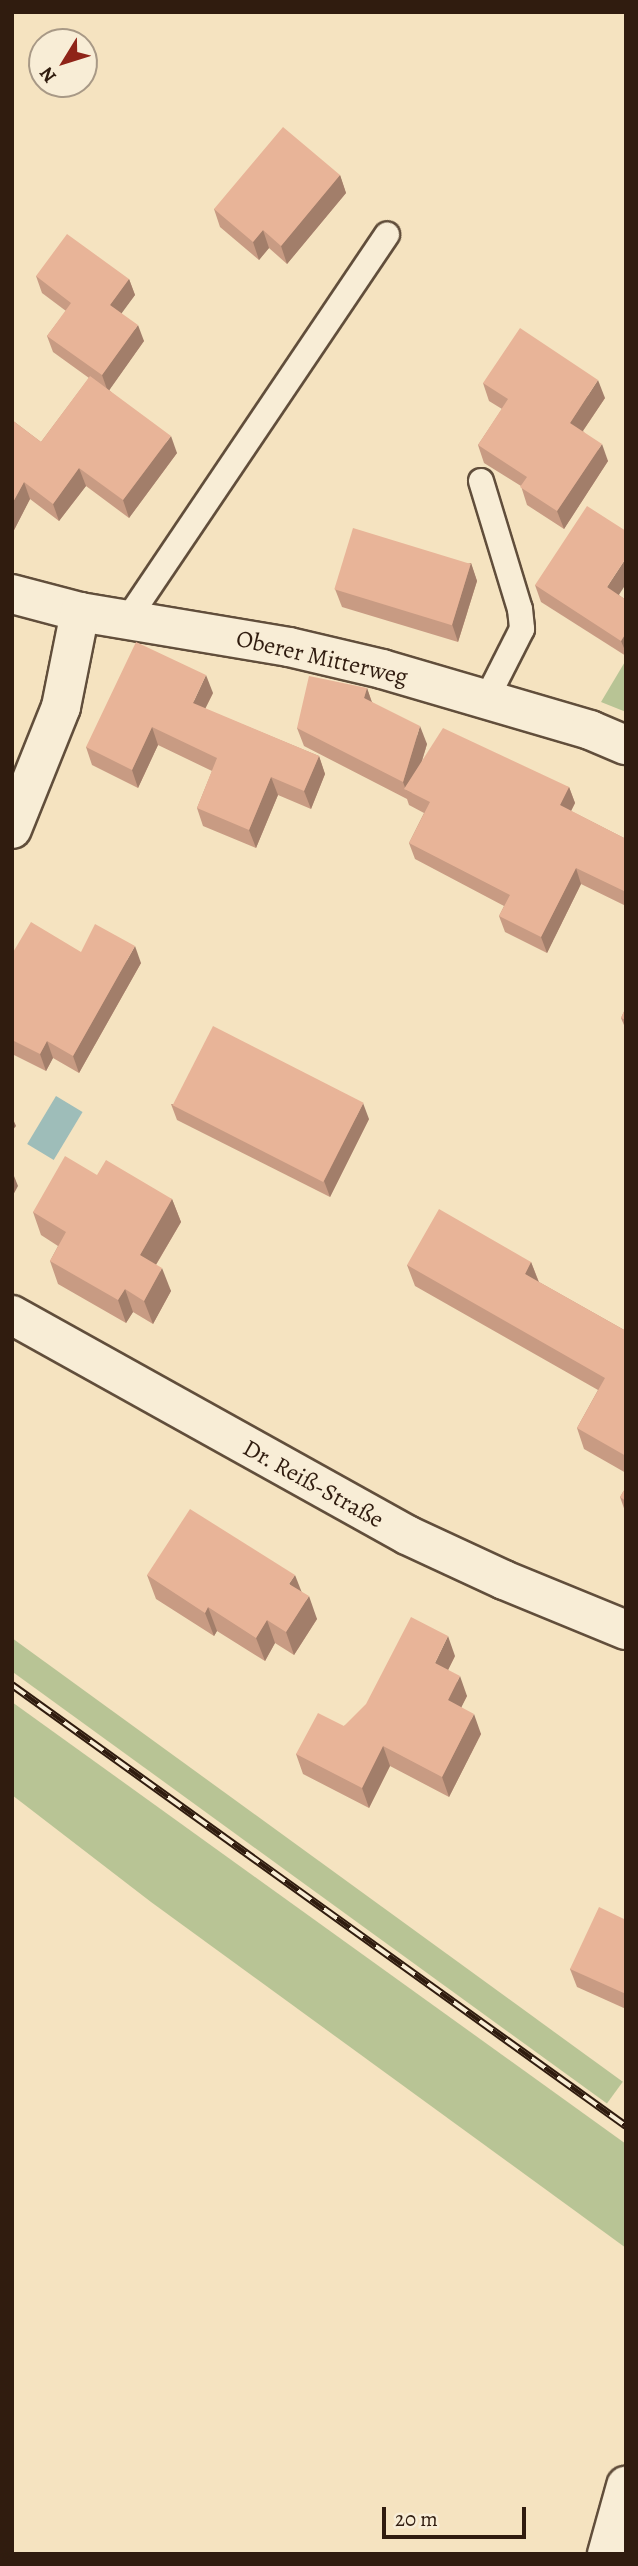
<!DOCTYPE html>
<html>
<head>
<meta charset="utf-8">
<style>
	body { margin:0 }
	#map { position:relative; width:638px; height:2566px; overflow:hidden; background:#f5e3c0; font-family:Alegreya,serif }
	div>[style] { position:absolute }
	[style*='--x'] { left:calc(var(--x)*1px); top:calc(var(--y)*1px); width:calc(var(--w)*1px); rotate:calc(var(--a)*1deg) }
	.green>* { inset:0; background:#b8c495; transform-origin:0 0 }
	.water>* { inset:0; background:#9ebdb9; transform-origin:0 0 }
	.roads { filter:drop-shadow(2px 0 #614e3b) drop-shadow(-2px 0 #614e3b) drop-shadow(0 2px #614e3b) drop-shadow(0 -2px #614e3b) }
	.service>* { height:24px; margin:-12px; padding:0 12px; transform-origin:12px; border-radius:12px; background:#f8edd6 }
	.minor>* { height:38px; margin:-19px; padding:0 19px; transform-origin:19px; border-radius:19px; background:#f8edd6 }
	.rail>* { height:8px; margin-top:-4px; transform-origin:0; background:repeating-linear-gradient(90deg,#f8edd6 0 16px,#301c0f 0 32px); box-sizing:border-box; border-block:2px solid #301c0f }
	.wall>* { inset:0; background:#c89b83 }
	.shaded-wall>* { inset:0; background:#a27e6a }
	.building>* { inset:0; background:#e8b498; transform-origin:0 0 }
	span { translate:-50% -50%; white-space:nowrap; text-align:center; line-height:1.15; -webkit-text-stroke:5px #f8edd6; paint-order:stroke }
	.street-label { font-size:24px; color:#301c0f }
	.frame { position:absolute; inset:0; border:14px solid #301c0f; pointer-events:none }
	.north { position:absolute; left:28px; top:28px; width:70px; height:70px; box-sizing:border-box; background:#f8edd6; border:2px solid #a89986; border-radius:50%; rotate:232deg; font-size:19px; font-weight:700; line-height:28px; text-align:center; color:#301c0f }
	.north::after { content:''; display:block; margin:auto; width:24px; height:32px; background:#8f2418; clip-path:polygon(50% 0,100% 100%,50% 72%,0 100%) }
	.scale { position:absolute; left:382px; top:2507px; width:144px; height:32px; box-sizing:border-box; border:4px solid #301c0f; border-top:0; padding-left:9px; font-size:21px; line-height:24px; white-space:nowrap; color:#301c0f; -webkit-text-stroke:5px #f8edd6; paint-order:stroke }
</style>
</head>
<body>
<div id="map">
	<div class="green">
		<i style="clip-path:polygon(626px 660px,626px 712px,601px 702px)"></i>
		<i style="left:12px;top:1638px;width:755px;height:27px;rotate:36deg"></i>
		<i style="clip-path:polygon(12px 1702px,626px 2144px,626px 2248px,151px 1902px,12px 1795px)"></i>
	</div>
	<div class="water">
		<i style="left:56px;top:1096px;width:31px;height:56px;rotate:31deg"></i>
	</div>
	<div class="roads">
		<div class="service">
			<i style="--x:481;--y:481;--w:134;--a:73.1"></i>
			<i style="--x:520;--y:609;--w:20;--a:84"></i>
			<i style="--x:522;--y:629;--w:80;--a:116.9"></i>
			<i style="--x:127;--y:620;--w:465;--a:-56"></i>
		</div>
		<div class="minor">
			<i style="--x:12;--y:594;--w:70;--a:14.8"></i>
			<i style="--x:80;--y:612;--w:212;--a:9.5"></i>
			<i style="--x:289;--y:647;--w:96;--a:13.3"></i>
			<i style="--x:382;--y:669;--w:217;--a:16.3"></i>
			<i style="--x:590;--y:730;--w:39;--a:23"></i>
			<i style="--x:12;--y:829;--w:131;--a:-68.1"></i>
			<i style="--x:61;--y:707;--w:97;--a:-78.7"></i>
			<i style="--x:12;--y:1315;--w:452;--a:29.1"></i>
			<i style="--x:407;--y:1535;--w:107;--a:24.9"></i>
			<i style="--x:504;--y:1580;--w:132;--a:22.3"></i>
			<i style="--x:607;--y:2554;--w:71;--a:-74.4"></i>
		</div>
	</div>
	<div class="rail">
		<i style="--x:12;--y:1685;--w:756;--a:35.69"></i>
	</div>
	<div class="wall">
		<i style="clip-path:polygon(340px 175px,346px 193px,287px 264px,269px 248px,259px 260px,220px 227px,214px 209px)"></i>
		<i style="clip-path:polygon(36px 276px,129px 279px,135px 295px,121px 313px,144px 341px,109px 390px,177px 453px,129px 518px,86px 486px,59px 521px,30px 499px,12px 534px,12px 420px,41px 442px,89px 378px,53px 352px,47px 336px,66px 311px,42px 293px)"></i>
		<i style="clip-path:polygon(483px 383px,605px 398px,583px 431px,608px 461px,564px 529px,527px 505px,521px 486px,484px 463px,478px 445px,502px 409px,489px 401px)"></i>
		<i style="clip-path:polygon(471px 563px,477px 581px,458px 642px,342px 607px,335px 589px)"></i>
		<i style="clip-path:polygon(535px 585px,619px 595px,626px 600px,626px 656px,541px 602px)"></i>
		<i style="clip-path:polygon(367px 688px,372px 702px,427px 744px,422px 761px,569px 787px,575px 803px,571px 811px,626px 839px,626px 906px,581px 884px,547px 953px,505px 932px,499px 916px,504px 906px,415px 859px,409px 843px,424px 813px,409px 805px,407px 799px,304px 746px,297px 728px)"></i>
		<i style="clip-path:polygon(213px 693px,205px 709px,319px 756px,325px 774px,311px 809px,278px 795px,256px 848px,203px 826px,197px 808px,212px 771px,158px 745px,138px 788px,92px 765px,86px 747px)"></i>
		<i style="clip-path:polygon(81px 952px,141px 963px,79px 1073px,53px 1058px,46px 1071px,12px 1054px,12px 954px)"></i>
		<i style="clip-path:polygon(626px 1007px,626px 1030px,621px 1018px)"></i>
		<i style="clip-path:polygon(171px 1104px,369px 1119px,330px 1197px,177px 1120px)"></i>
		<i style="clip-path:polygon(97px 1175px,172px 1199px,181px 1222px,156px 1265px,171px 1291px,153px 1324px,133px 1312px,126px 1323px,58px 1284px,50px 1261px,58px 1246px,41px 1235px,33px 1212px)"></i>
		<i style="clip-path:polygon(531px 1262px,539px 1282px,626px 1331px,626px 1473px,584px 1449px,577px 1428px,598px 1390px,415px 1286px,407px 1265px)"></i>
		<i style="clip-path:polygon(626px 1487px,626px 1514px,620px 1497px)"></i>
		<i style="clip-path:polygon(147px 1575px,301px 1592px,317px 1619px,294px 1655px,275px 1643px,265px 1661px,217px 1631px,214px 1636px,156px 1599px)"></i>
		<i style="clip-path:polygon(455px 1656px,448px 1670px,467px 1696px,461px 1707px,481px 1734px,449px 1797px,390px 1766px,369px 1808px,303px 1774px,296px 1754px,344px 1726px)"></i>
		<i style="clip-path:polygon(626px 1920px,626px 2009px,577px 1987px,570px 1969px)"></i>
	</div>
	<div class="shaded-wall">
		<i style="clip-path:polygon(340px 175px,346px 193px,287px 264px,281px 246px)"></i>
		<i style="clip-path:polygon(263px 230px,269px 248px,259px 260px,253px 242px)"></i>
		<i style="clip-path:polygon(129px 279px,135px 295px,116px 321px,110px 305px)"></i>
		<i style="clip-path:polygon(138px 325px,144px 341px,108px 392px,102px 375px)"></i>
		<i style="clip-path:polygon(598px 380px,605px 398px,576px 441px,570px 423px)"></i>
		<i style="clip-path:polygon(171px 436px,177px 453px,129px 518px,123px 500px)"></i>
		<i style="clip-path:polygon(602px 444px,608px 461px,564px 529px,557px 511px)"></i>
		<i style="clip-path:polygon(79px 468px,86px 486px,59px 521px,53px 504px)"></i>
		<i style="clip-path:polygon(24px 482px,30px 499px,12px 534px,12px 504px)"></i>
		<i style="clip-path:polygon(626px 558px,626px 584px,613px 604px,607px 587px)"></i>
		<i style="clip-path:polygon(471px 563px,477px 581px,458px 642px,452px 624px)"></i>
		<i style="clip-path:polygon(626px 633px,626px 653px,621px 641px)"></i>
		<i style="clip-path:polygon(206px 675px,213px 693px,199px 721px,193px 703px)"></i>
		<i style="clip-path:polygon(367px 688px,373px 706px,364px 698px)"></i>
		<i style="clip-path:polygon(420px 726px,427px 744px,412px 793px,406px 790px,403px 782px)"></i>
		<i style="clip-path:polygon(152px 727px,158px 745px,138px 788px,132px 770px)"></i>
		<i style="clip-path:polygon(319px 756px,325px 774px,311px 809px,304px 791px)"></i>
		<i style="clip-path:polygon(271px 777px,278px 795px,256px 848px,249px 830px)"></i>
		<i style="clip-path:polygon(569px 787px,575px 803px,566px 821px,560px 805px)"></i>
		<i style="clip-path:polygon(576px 868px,581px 884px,547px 953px,541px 937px)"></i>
		<i style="clip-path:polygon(135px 946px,141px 963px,79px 1073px,73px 1056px)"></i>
		<i style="clip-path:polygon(47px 1041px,53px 1058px,46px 1071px,40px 1054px)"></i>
		<i style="clip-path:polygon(363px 1103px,369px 1119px,330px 1197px,324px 1181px)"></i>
		<i style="clip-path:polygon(12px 1117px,16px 1126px,12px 1131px)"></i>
		<i style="clip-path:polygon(12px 1171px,18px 1186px,12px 1197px)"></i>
		<i style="clip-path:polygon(172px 1199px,181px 1222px,148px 1278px,140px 1255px)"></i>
		<i style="clip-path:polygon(531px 1262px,539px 1283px,525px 1274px)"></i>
		<i style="clip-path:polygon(162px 1268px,171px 1291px,153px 1324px,144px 1301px)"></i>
		<i style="clip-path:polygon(125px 1289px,133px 1312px,126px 1323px,118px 1300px)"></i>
		<i style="clip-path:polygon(295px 1575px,304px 1598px,289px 1584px)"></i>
		<i style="clip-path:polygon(309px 1596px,317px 1619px,294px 1655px,286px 1632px)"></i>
		<i style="clip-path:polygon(208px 1607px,217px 1631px,214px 1636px,205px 1613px)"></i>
		<i style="clip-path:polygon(267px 1620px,275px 1643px,265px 1661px,256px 1638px)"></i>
		<i style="clip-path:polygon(448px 1636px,455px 1656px,442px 1682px,435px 1663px)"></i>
		<i style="clip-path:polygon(460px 1676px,467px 1696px,455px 1720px,448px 1700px)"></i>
		<i style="clip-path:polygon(474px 1714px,481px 1734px,449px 1797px,442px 1777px)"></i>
		<i style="clip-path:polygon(383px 1746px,390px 1766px,369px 1808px,362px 1788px)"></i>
	</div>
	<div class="building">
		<i style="clip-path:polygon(283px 127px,340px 175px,281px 246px,263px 230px,253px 242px,214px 209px)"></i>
		<i style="clip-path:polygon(67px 234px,129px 279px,110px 305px,138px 325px,102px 375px,47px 336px,71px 303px,36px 276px)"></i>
		<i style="clip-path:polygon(520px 328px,598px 380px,570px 423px,602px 444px,557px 511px,520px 487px,527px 477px,478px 445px,508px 399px,483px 383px)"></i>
		<i style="clip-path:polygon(90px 376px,171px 436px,123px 500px,79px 468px,53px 504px,24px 482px,12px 504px,12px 420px,41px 442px)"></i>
		<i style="clip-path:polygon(587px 506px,626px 531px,626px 558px,607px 587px,626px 600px,626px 633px,621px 641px,535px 585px)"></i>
		<i style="left:353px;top:528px;width:123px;height:64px;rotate:17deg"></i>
		<i style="clip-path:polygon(136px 642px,206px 675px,193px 703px,319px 756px,304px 791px,271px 777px,249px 830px,197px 808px,217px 758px,152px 727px,132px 770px,86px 747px)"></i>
		<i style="clip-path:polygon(309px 676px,367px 688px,364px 698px,420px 726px,403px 782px,297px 728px)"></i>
		<i style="clip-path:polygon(443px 728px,569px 787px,560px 805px,626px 839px,626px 892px,576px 868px,541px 937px,499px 916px,510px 895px,409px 843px,430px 802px,404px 789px)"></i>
		<i style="clip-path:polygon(31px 922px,81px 952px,95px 924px,135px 946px,73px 1056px,47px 1041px,40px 1054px,12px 1040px,12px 954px)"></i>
		<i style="clip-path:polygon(626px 1007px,626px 1020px,621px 1018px)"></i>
		<i style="left:213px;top:1026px;width:169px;height:89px;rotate:27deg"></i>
		<i style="clip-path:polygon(65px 1156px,97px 1175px,106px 1160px,172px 1199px,140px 1255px,162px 1268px,144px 1301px,125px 1289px,118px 1300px,50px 1261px,66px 1232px,33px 1212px)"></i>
		<i style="clip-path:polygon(439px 1209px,531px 1262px,525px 1274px,626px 1331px,626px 1456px,577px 1428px,605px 1378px,407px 1265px)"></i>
		<i style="clip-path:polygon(626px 1487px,626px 1501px,620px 1497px)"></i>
		<i style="clip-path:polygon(190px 1509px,295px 1575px,289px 1584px,309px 1596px,286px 1632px,267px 1620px,256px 1638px,208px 1607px,205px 1613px,147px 1575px)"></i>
		<i style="clip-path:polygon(411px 1617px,448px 1636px,435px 1663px,460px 1676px,448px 1700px,474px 1714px,442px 1777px,383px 1746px,362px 1788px,296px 1754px,318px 1713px,344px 1726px,366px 1704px)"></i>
		<i style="clip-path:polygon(599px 1907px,626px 1920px,626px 1994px,570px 1969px)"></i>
	</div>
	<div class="street-label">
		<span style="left:322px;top:658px;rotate:13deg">Oberer Mitterweg</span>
		<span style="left:313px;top:1484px;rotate:29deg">Dr. Reiß-Straße</span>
	</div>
	<div class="frame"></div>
	<div class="north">N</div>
	<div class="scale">20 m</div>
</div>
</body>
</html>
